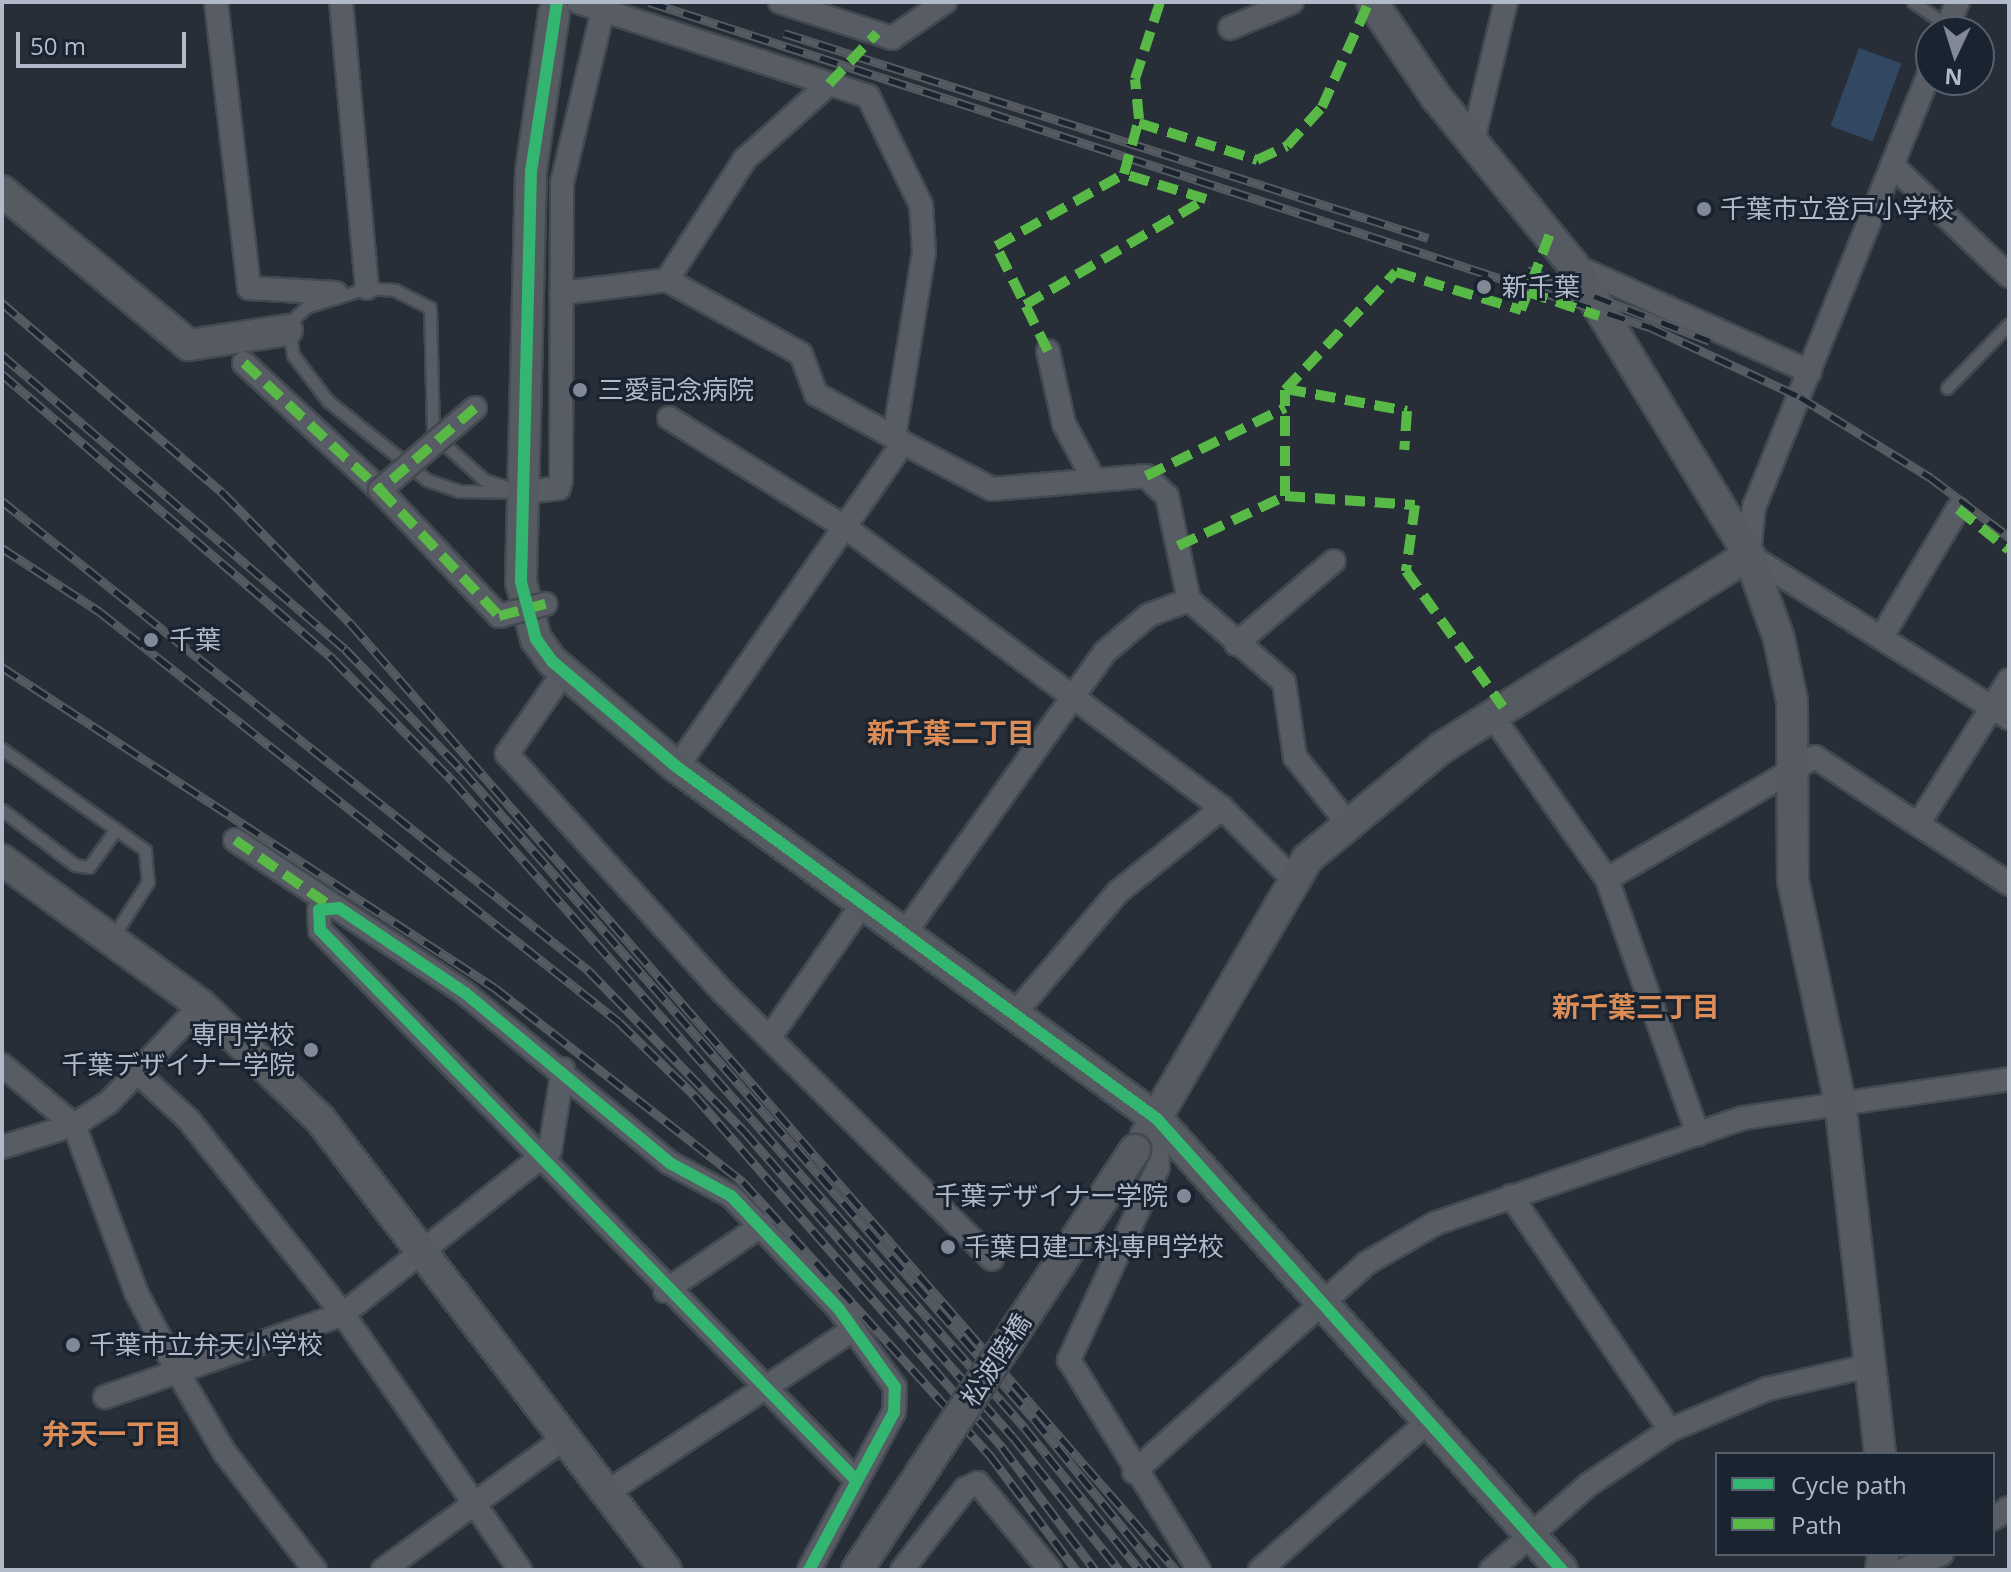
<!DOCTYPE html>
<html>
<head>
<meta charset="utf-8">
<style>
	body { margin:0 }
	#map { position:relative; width:2011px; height:1572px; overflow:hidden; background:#272e37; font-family:"Open Sans","Noto Sans JP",sans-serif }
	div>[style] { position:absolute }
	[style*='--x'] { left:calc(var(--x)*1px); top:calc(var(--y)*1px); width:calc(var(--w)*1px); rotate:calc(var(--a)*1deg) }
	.water>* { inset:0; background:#324761; transform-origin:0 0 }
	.roads { filter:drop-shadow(2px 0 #434950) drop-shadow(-2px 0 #434950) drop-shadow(0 2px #434950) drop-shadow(0 -2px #434950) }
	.lane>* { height:11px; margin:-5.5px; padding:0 5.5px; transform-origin:5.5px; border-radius:5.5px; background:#585c64 }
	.street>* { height:22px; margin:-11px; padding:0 11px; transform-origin:11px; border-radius:11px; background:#585c64 }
	.secondary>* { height:30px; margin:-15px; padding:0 15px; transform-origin:15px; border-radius:15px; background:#565b62 }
	.rail>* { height:9px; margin-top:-4.5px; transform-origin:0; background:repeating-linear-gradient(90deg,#1a2431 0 18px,#565b62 0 36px); box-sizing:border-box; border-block:2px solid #565b62 }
	.bridges { filter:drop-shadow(2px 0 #434950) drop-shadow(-2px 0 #434950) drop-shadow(0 2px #434950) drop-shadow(0 -2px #434950) }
	.street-bridge>* { height:22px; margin:-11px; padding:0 11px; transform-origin:11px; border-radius:11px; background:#585c64 }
	.secondary-bridge>* { height:30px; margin:-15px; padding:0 15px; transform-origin:15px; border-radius:15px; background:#565b62 }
	.quiet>* { height:10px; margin-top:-5px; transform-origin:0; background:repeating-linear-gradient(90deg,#58b947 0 20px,transparent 0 30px) }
	.cycleway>* { height:12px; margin:-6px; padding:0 6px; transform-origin:6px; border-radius:6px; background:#33b770 }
	.dots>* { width:22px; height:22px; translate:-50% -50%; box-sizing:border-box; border:4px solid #1a2431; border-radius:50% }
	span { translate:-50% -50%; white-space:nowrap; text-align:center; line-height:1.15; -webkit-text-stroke:6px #1a2431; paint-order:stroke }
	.poi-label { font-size:26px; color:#b0bac8 }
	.left { translate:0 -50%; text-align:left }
	.right { translate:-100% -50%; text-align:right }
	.street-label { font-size:26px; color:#b0bac8 }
	.neighbourhood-label { font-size:28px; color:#dc8d57; font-weight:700 }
	.frame { position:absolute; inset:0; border:4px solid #b0bac8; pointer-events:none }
	.legend { position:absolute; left:1715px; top:1452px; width:280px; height:104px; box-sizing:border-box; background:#1a2431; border:2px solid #56606d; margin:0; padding:10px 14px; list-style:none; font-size:24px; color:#b0bac8 }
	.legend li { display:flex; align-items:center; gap:16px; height:40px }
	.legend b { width:40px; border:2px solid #56606d }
	.north { position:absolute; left:1915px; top:16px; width:80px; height:80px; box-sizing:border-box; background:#1a2431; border:2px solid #56606d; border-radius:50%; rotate:184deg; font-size:22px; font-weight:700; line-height:32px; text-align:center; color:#b0bac8 }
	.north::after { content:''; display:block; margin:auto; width:28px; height:36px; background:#808995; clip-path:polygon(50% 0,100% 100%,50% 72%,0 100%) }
	.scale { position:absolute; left:16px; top:32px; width:170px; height:36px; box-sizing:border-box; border:4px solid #b0bac8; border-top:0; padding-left:10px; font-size:24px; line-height:28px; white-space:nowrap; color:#b0bac8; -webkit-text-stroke:6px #1a2431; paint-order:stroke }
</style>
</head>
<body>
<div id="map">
	<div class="water">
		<i style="left:1859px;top:48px;width:45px;height:83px;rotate:20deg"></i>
	</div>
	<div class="roads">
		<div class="lane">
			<i style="--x:1913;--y:2;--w:42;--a:34.4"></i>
			<i style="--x:367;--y:288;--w:28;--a:4"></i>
			<i style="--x:395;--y:290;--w:39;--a:27"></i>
			<i style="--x:430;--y:308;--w:126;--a:88.6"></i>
			<i style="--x:433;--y:434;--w:69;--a:42"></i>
			<i style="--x:484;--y:480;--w:41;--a:17.1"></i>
			<i style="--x:523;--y:492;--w:64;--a:-179.1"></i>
			<i style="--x:459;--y:491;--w:34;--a:-161"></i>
			<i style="--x:427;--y:480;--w:127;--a:-141.4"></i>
			<i style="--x:328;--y:401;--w:58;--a:-127.3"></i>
			<i style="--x:293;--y:355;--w:31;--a:-99"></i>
			<i style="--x:288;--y:324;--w:25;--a:-43"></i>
			<i style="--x:306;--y:307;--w:64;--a:-17.3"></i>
			<i style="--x:1947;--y:388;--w:89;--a:-45.9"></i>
			<i style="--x:2;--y:749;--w:175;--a:35.2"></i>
			<i style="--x:145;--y:850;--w:32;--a:85"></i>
			<i style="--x:148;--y:882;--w:67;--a:122.7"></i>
			<i style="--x:2;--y:810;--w:91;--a:37"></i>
			<i style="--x:75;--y:865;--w:14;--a:8"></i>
			<i style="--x:89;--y:867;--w:43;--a:-54.5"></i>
		</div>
		<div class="street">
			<i style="--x:216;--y:2;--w:288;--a:83.4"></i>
			<i style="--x:249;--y:288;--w:87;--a:3.3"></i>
			<i style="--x:341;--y:2;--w:287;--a:84.8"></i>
			<i style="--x:578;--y:2;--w:305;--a:18"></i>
			<i style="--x:868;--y:96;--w:121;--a:64.1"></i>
			<i style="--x:921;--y:205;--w:47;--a:86.3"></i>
			<i style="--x:924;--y:252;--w:187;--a:99.2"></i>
			<i style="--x:894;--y:437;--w:11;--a:34"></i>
			<i style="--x:903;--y:443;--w:395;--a:124.9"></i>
			<i style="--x:780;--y:2;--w:118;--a:17.8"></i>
			<i style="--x:892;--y:38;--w:64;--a:-34.2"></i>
			<i style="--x:1230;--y:28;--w:67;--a:-22.8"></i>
			<i style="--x:1945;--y:32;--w:33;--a:-67"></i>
			<i style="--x:1931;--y:69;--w:471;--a:112"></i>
			<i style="--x:1754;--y:506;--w:49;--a:95.8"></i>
			<i style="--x:1749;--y:555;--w:307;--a:32.1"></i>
			<i style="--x:1473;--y:140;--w:142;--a:-76.6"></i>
			<i style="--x:1894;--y:167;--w:158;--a:43.5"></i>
			<i style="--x:1573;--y:265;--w:260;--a:24.3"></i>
			<i style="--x:667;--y:280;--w:144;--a:-57.2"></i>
			<i style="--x:745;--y:159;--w:113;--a:-41.8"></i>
			<i style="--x:561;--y:293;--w:107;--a:-7"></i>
			<i style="--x:667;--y:280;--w:153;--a:28.9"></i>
			<i style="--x:801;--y:354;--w:43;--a:69.4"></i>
			<i style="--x:816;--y:394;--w:89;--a:28.9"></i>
			<i style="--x:1048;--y:351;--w:75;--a:77.6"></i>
			<i style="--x:1064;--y:424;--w:64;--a:61.8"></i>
			<i style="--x:244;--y:363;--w:186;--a:43"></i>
			<i style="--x:669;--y:418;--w:207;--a:31.8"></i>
			<i style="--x:845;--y:527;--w:470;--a:36.7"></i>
			<i style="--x:1222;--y:808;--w:98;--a:45"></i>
			<i style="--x:903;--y:443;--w:100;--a:27.3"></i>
			<i style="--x:992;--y:489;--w:155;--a:-4.8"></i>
			<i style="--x:1146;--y:476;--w:29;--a:44"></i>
			<i style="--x:1167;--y:496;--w:106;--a:78.1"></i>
			<i style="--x:1189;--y:600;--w:125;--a:40.8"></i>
			<i style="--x:1284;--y:682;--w:76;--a:81.7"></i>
			<i style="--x:1295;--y:757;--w:87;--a:51.5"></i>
			<i style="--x:523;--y:492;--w:36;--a:-6"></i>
			<i style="--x:559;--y:488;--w:8;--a:-76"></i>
			<i style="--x:561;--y:480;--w:297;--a:-89.8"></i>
			<i style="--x:562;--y:183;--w:179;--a:-76.7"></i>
			<i style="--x:1881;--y:638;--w:150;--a:-59.2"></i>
			<i style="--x:1236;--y:644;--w:128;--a:-40.3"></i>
			<i style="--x:564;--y:672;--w:100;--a:124.8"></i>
			<i style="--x:507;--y:754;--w:321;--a:47.8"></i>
			<i style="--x:723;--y:992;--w:379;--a:44.8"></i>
			<i style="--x:1491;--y:714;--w:202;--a:54.9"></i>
			<i style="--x:1607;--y:879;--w:271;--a:70.4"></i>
			<i style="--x:1919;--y:823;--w:169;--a:-57.8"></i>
			<i style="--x:235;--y:840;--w:276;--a:33.6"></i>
			<i style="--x:465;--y:993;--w:266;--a:39.7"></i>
			<i style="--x:670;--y:1163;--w:69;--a:28.4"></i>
			<i style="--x:731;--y:1196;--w:155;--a:46.3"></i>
			<i style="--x:838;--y:1308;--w:97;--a:54.2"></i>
			<i style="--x:895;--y:1387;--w:25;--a:92"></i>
			<i style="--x:894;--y:1412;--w:179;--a:118.3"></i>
			<i style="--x:1607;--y:879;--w:241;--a:-30.4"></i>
			<i style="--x:1815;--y:757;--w:232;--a:33.2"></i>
			<i style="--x:329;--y:905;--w:11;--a:153"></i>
			<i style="--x:319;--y:910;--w:20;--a:87"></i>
			<i style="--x:320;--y:930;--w:768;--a:45.74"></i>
			<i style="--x:906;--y:931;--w:343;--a:-54.5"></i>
			<i style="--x:1105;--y:652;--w:57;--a:-40.1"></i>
			<i style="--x:1149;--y:615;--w:43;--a:-20.6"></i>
			<i style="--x:1015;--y:1013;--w:159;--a:-49.6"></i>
			<i style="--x:1118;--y:892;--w:134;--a:-38.9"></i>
			<i style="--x:770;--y:1037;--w:165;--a:-55.2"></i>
			<i style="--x:2;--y:1065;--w:94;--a:39.8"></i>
			<i style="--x:74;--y:1125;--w:178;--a:69.6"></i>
			<i style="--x:136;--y:1292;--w:89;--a:62.6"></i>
			<i style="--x:177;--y:1371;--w:95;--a:59.7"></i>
			<i style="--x:225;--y:1453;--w:148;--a:52.4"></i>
			<i style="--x:141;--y:1076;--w:64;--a:42.5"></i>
			<i style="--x:188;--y:1119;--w:249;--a:51.5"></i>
			<i style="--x:343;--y:1314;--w:311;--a:55.3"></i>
			<i style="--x:1157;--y:1119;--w:48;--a:88.8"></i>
			<i style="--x:1158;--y:1167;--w:213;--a:114.8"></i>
			<i style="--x:1069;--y:1360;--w:247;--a:58.2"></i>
			<i style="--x:2;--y:1147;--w:75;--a:-17"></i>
			<i style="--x:74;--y:1125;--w:42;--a:-33.3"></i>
			<i style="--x:109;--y:1102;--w:134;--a:-46.5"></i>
			<i style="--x:1511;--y:1196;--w:283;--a:55.8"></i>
			<i style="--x:665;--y:1291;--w:117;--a:-34.2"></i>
			<i style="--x:105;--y:1397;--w:252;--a:-19.2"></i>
			<i style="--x:343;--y:1314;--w:264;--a:-38.4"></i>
			<i style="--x:550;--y:1150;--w:82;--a:-80.9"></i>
			<i style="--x:1134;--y:1472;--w:313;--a:-41.9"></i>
			<i style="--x:1367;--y:1263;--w:80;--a:-30.1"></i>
			<i style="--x:1436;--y:1223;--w:324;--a:-18.9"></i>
			<i style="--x:1743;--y:1118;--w:269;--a:-8.3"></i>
			<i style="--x:606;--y:1493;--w:294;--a:-33.5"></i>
			<i style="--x:1993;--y:1519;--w:19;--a:-35"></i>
			<i style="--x:383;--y:1570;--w:225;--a:-36"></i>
			<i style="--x:902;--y:1570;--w:103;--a:-52.1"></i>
			<i style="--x:965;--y:1489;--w:14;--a:-25"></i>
			<i style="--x:978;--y:1483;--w:113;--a:50.4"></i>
			<i style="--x:1260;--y:1570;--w:220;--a:-41.5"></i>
			<i style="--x:1491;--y:1570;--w:129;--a:-41.2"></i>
			<i style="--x:1588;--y:1485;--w:99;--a:-33.9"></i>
			<i style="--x:1670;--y:1430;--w:105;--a:-22.9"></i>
			<i style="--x:1767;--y:1389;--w:104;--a:-12.8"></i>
			<i style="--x:1902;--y:1570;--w:43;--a:-21.8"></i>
		</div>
		<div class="secondary">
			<i style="--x:1372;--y:2;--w:115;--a:56"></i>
			<i style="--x:1436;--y:97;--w:217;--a:50.8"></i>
			<i style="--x:1573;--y:265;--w:339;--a:58.7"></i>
			<i style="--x:1749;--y:555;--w:89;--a:70.3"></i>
			<i style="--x:1779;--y:639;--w:63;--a:78.2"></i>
			<i style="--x:1792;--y:701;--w:180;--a:89.7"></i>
			<i style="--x:1793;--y:881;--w:226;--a:78"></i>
			<i style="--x:1840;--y:1102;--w:354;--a:83.5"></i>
			<i style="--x:554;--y:13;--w:160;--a:98.3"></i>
			<i style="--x:531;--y:171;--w:411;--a:91.4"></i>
			<i style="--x:521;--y:582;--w:59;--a:75.3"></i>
			<i style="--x:536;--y:639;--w:29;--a:54"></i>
			<i style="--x:553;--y:662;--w:162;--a:40.3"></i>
			<i style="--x:677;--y:767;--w:595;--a:36.25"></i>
			<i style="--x:1157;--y:1119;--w:606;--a:48.08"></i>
			<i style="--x:2;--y:191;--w:242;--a:39.5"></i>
			<i style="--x:189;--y:345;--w:99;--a:-8.7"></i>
			<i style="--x:2;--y:860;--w:246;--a:36.1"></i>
			<i style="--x:201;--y:1005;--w:165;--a:43.8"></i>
			<i style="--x:320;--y:1119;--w:568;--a:52.51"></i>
			<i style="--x:1146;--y:1135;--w:320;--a:-59.7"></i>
			<i style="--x:1307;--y:859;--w:174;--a:-39.6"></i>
			<i style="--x:1441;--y:748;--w:363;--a:-32.1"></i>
			<i style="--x:1881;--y:1570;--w:16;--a:-83"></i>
		</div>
	</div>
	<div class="rail">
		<i style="--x:649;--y:2;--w:1052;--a:17.99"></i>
		<i style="--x:1650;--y:327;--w:166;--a:25"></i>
		<i style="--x:1800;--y:397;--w:154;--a:31.7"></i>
		<i style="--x:1931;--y:478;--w:98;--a:37.1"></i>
		<i style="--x:784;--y:33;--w:676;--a:17.66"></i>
		<i style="--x:1527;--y:270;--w:196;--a:21.2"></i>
		<i style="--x:2;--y:303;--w:291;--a:40.7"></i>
		<i style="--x:223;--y:493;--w:183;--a:45.7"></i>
		<i style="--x:351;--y:624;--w:1255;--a:48.91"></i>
		<i style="--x:2;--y:355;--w:452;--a:40.6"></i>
		<i style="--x:345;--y:649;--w:168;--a:46"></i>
		<i style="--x:462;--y:770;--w:865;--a:48.61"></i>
		<i style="--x:1034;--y:1419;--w:195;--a:50.8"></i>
		<i style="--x:2;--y:374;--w:437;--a:40.7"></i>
		<i style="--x:333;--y:659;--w:170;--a:45.5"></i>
		<i style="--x:452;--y:780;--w:864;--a:48.52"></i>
		<i style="--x:1024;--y:1427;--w:184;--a:51"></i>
		<i style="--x:2;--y:501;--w:751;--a:38.67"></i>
		<i style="--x:588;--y:970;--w:224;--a:45.9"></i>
		<i style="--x:744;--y:1131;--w:407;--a:48.7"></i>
		<i style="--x:1013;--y:1437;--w:170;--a:51.4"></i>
		<i style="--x:2;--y:548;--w:117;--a:33.1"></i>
		<i style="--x:100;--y:612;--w:661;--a:38.31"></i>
		<i style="--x:619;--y:1022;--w:105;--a:44.2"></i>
		<i style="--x:694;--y:1095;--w:468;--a:48.8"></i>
		<i style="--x:1002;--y:1447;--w:154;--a:52.9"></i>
		<i style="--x:2;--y:667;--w:588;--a:33.07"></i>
		<i style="--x:495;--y:988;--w:315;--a:38"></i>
		<i style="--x:743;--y:1182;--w:367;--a:47.9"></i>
		<i style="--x:989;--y:1454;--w:145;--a:53.1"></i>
	</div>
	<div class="bridges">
		<div class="street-bridge">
			<i style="--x:475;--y:408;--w:125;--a:139.2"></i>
			<i style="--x:380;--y:490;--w:173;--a:46.6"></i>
			<i style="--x:499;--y:616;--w:48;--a:-14.6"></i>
		</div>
		<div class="secondary-bridge">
			<i style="--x:857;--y:1570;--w:504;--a:-56.5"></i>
		</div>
	</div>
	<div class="quiet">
		<i style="--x:829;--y:84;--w:70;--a:-46.7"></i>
		<i style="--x:1139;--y:123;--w:124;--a:17.4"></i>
		<i style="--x:1257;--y:160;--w:33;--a:-25"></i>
		<i style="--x:1287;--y:146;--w:52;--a:-48.1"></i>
		<i style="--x:1322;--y:107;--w:115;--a:-65.9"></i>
		<i style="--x:1528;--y:292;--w:75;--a:18.7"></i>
		<i style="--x:1025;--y:305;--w:210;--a:-30.4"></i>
		<i style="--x:1206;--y:199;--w:86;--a:-163"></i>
		<i style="--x:1048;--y:351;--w:117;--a:-116.3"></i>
		<i style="--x:996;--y:246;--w:147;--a:-29.4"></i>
		<i style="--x:1124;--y:174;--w:57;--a:-74.7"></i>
		<i style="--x:1139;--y:119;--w:40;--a:-95.7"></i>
		<i style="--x:1135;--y:79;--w:81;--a:-72"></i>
		<i style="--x:244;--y:363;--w:186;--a:43"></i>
		<i style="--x:1286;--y:389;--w:123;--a:10.3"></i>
		<i style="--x:1407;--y:411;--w:39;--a:94"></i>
		<i style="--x:475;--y:408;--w:125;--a:139.2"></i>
		<i style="--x:380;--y:490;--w:173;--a:46.6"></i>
		<i style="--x:499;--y:616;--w:48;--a:-14.6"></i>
		<i style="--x:1146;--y:476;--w:155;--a:-26.1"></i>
		<i style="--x:1285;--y:496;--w:130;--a:4"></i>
		<i style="--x:1415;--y:505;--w:67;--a:97.8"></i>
		<i style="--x:1406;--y:571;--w:167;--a:54.5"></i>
		<i style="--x:1958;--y:509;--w:65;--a:38.8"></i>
		<i style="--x:1178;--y:546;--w:118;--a:-25"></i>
		<i style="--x:1285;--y:496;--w:106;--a:-90"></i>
		<i style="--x:1285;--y:390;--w:162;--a:-46.8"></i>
		<i style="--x:1396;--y:272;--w:131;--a:16.9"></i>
		<i style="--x:1521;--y:310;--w:85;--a:-69.2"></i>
		<i style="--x:235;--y:840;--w:114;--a:34.7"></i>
	</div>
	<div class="cycleway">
		<i style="--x:557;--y:2;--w:171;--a:98.7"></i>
		<i style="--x:531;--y:171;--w:411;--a:91.4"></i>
		<i style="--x:521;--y:582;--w:59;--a:75.3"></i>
		<i style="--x:536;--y:639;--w:29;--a:54"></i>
		<i style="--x:553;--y:662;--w:162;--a:40.3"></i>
		<i style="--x:677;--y:767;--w:595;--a:36.25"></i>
		<i style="--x:1157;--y:1119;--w:606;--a:48.08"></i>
		<i style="--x:809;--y:1570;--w:179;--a:-61.7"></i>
		<i style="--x:894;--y:1412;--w:25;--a:-88"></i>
		<i style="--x:895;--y:1387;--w:97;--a:-125.8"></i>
		<i style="--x:838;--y:1308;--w:155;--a:-133.7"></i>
		<i style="--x:731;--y:1196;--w:69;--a:-151.6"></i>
		<i style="--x:670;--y:1163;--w:266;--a:-140.3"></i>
		<i style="--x:465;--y:993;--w:152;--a:-146"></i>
		<i style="--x:339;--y:908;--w:20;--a:174"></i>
		<i style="--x:319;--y:910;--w:20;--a:87"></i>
		<i style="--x:320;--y:930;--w:768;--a:45.74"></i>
	</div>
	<div class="dots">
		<i style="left:1704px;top:209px;background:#808995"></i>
		<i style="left:1484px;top:287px;background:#808995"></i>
		<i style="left:580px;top:390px;background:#808995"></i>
		<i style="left:151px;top:640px;background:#808995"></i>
		<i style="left:311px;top:1050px;background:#808995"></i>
		<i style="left:1184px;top:1196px;background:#808995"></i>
		<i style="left:948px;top:1247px;background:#808995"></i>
		<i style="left:73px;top:1345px;background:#808995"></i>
	</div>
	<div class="poi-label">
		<span class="left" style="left:1720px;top:209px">千葉市立登戸小学校</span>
		<span class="left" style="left:1502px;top:287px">新千葉</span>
		<span class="left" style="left:598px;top:390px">三愛記念病院</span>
		<span class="left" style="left:169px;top:640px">千葉</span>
		<span class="right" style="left:295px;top:1050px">専門学校<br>千葉デザイナー学院</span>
		<span class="right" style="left:1168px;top:1196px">千葉デザイナー学院</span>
		<span class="left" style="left:964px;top:1247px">千葉日建工科専門学校</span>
		<span class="left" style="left:89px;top:1345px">千葉市立弁天小学校</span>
	</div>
	<div class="street-label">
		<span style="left:996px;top:1360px;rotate:-57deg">松波陸橋</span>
	</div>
	<div class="neighbourhood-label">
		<span style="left:951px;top:732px">新千葉二丁目</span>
		<span style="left:1636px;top:1006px">新千葉三丁目</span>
		<span style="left:112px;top:1433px">弁天一丁目</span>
	</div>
	<div class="frame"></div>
	<ul class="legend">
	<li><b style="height:10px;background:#33b770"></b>Cycle path</li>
	<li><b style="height:10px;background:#58b947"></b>Path</li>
	</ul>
	<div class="north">N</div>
	<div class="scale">50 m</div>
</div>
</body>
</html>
